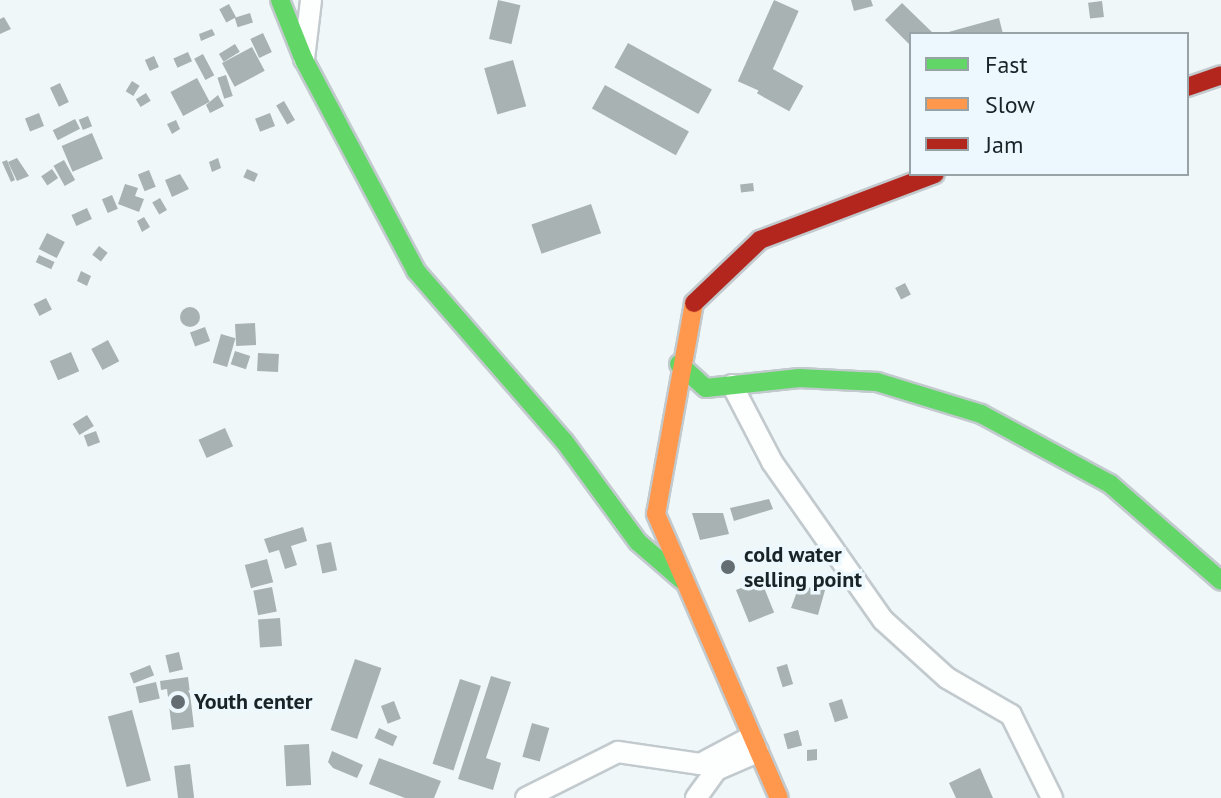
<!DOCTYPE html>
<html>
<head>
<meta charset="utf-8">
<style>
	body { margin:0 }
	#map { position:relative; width:1221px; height:798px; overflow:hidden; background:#f0f7f9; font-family:"PT Sans",sans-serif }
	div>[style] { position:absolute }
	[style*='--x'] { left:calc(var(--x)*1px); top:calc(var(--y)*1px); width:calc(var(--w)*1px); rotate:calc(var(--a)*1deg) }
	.building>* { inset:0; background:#a8b2b3; transform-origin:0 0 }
	.round { border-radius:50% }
	.roads { filter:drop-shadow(2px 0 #c2cace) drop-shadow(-2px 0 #c2cace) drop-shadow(0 2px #c2cace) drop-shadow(0 -2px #c2cace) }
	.street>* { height:20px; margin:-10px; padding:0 10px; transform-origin:10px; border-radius:10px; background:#fdfefe }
	.fast>* { height:18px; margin:-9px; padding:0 9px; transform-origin:9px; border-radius:9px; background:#63d668 }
	.slow>* { height:18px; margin:-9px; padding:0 9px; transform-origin:9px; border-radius:9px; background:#ff974d }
	.jam>* { height:18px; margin:-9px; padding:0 9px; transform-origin:9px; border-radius:9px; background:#b3261e }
	.dots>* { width:22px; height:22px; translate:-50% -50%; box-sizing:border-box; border:4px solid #ecf8fd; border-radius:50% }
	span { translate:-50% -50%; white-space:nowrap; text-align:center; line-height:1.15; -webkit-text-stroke:7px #ecf8fd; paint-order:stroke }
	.poi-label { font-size:22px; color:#192429; font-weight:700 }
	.left { translate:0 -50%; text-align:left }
	.legend { position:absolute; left:909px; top:32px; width:280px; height:144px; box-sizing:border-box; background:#ecf8fd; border:2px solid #98a3a8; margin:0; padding:10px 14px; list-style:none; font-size:24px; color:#192429 }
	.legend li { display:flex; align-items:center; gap:16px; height:40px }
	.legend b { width:40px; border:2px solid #98a3a8 }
</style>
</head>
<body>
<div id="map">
	<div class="building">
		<i style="left:498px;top:0;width:23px;height:40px;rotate:13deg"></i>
		<i style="left:774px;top:0;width:27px;height:89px;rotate:24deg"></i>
		<i style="clip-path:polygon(851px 0,871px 0,873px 6px,854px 11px)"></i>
		<i style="left:1102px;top:1px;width:16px;height:14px;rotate:83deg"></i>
		<i style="clip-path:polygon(902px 3px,934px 34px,911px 34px,911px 46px,885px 20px)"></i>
		<i style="left:229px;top:4px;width:15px;height:11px;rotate:62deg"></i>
		<i style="left:250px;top:13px;width:10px;height:16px;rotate:73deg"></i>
		<i style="clip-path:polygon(4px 17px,11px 29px,0 34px,0 19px)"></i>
		<i style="clip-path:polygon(999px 18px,1003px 34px,945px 34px,945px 33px)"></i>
		<i style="clip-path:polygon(212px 29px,215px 35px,201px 41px,199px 34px)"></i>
		<i style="left:263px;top:33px;width:21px;height:14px;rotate:65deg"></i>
		<i style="left:628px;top:43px;width:96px;height:28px;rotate:29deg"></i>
		<i style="left:235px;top:44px;width:9px;height:19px;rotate:58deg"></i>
		<i style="left:252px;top:47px;width:27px;height:34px;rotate:62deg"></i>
		<i style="left:188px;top:52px;width:10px;height:16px;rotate:66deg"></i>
		<i style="left:203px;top:54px;width:24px;height:10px;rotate:62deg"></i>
		<i style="left:154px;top:56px;width:12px;height:10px;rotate:66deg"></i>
		<i style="left:513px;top:60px;width:48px;height:30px;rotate:74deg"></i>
		<i style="left:771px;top:68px;width:37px;height:29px;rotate:29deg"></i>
		<i style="left:226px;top:75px;width:22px;height:9px;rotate:72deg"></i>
		<i style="left:197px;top:78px;width:27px;height:30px;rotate:62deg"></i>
		<i style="left:132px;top:81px;width:9px;height:12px;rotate:32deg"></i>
		<i style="left:60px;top:83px;width:21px;height:11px;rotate:65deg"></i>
		<i style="left:605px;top:85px;width:96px;height:27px;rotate:29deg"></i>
		<i style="left:146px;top:93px;width:9px;height:12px;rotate:58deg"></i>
		<i style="clip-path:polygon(218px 95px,224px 106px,210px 113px,206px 105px)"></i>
		<i style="left:284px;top:101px;width:22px;height:9px;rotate:60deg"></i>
		<i style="left:39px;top:113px;width:14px;height:15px;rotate:69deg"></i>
		<i style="left:270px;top:113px;width:14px;height:16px;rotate:69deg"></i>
		<i style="left:88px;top:116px;width:11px;height:10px;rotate:68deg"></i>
		<i style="left:75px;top:119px;width:11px;height:25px;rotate:63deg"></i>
		<i style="clip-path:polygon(176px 120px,180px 129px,172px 134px,167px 124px)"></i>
		<i style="left:92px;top:133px;width:28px;height:33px;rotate:67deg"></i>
		<i style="clip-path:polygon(17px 158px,29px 176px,17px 181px,8px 162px)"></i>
		<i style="clip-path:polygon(218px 158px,221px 168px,212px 172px,209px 162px)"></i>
		<i style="clip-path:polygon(7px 160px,15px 180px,11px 182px,2px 162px)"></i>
		<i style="left:64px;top:160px;width:23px;height:12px;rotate:61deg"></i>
		<i style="left:52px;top:169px;width:11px;height:13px;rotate:56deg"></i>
		<i style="left:247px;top:169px;width:12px;height:9px;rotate:24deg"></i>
		<i style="left:149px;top:170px;width:18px;height:12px;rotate:68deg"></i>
		<i style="clip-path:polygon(180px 174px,189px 189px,172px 197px,165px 180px)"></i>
		<i style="left:753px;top:183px;width:8px;height:13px;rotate:83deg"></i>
		<i style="clip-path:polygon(125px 184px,138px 188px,135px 196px,144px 199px,139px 212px,118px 204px)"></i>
		<i style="left:112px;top:195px;width:15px;height:11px;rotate:67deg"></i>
		<i style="left:160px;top:198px;width:14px;height:9px;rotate:60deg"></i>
		<i style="left:591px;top:204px;width:31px;height:63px;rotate:71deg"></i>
		<i style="left:87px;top:208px;width:12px;height:17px;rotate:66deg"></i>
		<i style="clip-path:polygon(144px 217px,150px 227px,142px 232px,137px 221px)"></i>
		<i style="left:47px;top:233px;width:20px;height:18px;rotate:27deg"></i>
		<i style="left:99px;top:246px;width:11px;height:11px;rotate:38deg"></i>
		<i style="left:39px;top:255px;width:17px;height:8px;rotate:24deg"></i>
		<i style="clip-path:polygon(81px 271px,91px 276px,87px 286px,77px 281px)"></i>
		<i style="left:905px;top:283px;width:13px;height:11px;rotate:63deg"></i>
		<i style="left:46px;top:298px;width:13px;height:14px;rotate:63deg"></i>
		<i class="round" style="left:180px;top:307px;width:20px;height:20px"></i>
		<i style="left:255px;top:323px;width:22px;height:20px;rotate:87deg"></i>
		<i style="left:205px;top:327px;width:15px;height:16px;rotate:70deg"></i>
		<i style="left:221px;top:334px;width:15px;height:30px;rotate:16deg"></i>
		<i style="left:108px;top:340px;width:24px;height:19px;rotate:62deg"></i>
		<i style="left:235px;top:351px;width:16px;height:14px;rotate:18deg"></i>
		<i style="left:71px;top:352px;width:21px;height:23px;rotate:67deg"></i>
		<i style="left:258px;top:353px;width:21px;height:18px;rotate:3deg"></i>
		<i style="left:87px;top:415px;width:13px;height:17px;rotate:58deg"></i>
		<i style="left:225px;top:428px;width:20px;height:29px;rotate:66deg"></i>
		<i style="left:96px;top:431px;width:12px;height:13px;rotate:70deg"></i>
		<i style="clip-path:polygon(769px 499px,773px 509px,734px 521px,730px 508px)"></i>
		<i style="clip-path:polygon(692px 513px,723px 513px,729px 534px,700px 540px)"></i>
		<i style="clip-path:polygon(303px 527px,307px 541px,291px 546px,297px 565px,285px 569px,279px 550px,269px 553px,264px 539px)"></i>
		<i style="left:331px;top:542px;width:29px;height:15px;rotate:78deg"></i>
		<i style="left:267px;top:559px;width:24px;height:23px;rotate:75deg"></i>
		<i style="left:761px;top:580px;width:35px;height:27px;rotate:68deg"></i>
		<i style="clip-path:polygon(799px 586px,825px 590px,818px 615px,791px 608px)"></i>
		<i style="left:272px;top:587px;width:25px;height:19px;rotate:79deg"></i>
		<i style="left:280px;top:618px;width:28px;height:22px;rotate:86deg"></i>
		<i style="left:179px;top:652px;width:18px;height:14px;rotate:77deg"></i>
		<i style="left:355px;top:659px;width:28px;height:75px;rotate:19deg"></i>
		<i style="left:787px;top:664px;width:21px;height:11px;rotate:73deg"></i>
		<i style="left:150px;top:665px;width:11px;height:22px;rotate:68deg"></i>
		<i style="clip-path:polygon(491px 676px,511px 682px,486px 758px,501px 763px,493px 790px,458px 779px)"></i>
		<i style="clip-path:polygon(188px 677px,194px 727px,172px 730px,167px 689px,161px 690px,160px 681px)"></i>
		<i style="left:460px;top:679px;width:22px;height:89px;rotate:18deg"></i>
		<i style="left:156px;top:682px;width:17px;height:21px;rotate:77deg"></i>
		<i style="left:842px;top:699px;width:20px;height:14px;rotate:72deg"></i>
		<i style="left:394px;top:701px;width:19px;height:14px;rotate:69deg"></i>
		<i style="left:132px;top:710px;width:73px;height:25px;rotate:75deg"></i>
		<i style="left:532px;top:723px;width:18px;height:35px;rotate:16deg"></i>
		<i style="left:379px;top:728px;width:20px;height:11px;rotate:24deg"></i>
		<i style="left:798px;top:730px;width:16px;height:15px;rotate:75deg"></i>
		<i style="left:309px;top:744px;width:41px;height:25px;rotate:87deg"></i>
		<i style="clip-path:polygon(817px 749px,817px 760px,807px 761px,807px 750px)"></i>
		<i style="clip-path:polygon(332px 751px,363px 765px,357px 778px,333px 768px,328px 762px)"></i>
		<i style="clip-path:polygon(379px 758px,441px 781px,434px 798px,405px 798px,369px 784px)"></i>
		<i style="left:190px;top:764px;width:34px;height:16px;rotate:83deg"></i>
		<i style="clip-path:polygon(980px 768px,993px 798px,956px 798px,949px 783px)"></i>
	</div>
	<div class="roads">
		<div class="street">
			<i style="--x:304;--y:59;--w:59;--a:-83.2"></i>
			<i style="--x:732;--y:385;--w:87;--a:62.5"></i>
			<i style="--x:772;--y:462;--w:193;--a:54.9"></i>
			<i style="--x:883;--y:620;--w:86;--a:42.2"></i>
			<i style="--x:947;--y:678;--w:74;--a:30"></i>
			<i style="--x:1011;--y:715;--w:93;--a:63.7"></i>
			<i style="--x:526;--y:798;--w:103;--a:-26.6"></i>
			<i style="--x:618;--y:752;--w:83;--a:8.3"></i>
			<i style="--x:700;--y:764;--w:58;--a:-27.9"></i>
			<i style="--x:696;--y:798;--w:34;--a:-54"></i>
			<i style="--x:716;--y:770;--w:46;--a:-23.2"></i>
		</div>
		<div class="fast">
			<i style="--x:280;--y:0;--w:65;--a:68.2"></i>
			<i style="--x:304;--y:60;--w:239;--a:62"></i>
			<i style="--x:416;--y:271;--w:225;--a:49"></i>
			<i style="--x:564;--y:441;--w:125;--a:53.8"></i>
			<i style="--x:638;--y:542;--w:58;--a:40.8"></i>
			<i style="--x:679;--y:364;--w:36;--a:42"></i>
			<i style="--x:706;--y:388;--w:94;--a:-6.1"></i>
			<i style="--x:799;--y:378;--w:78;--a:2.9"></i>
			<i style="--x:877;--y:382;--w:109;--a:17.1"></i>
			<i style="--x:981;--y:414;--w:147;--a:28.5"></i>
			<i style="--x:1110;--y:484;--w:147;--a:41.1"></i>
		</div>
		<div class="slow">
			<i style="--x:694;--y:303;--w:214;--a:100.2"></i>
			<i style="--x:656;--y:514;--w:309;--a:66.6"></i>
		</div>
		<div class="jam">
			<i style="--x:1187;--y:87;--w:36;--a:-19"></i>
			<i style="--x:694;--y:303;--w:91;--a:-43.7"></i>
			<i style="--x:760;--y:240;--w:187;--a:-20.7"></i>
		</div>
	</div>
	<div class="dots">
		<i style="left:728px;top:567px;background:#646e72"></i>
		<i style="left:178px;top:702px;background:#646e72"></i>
	</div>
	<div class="poi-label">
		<span class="left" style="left:744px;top:567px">cold water<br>selling point</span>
		<span class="left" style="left:194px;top:702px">Youth center</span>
	</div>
	<ul class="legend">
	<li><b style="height:10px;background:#63d668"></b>Fast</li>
	<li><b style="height:10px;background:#ff974d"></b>Slow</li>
	<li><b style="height:10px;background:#b3261e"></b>Jam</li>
	</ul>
</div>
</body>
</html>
